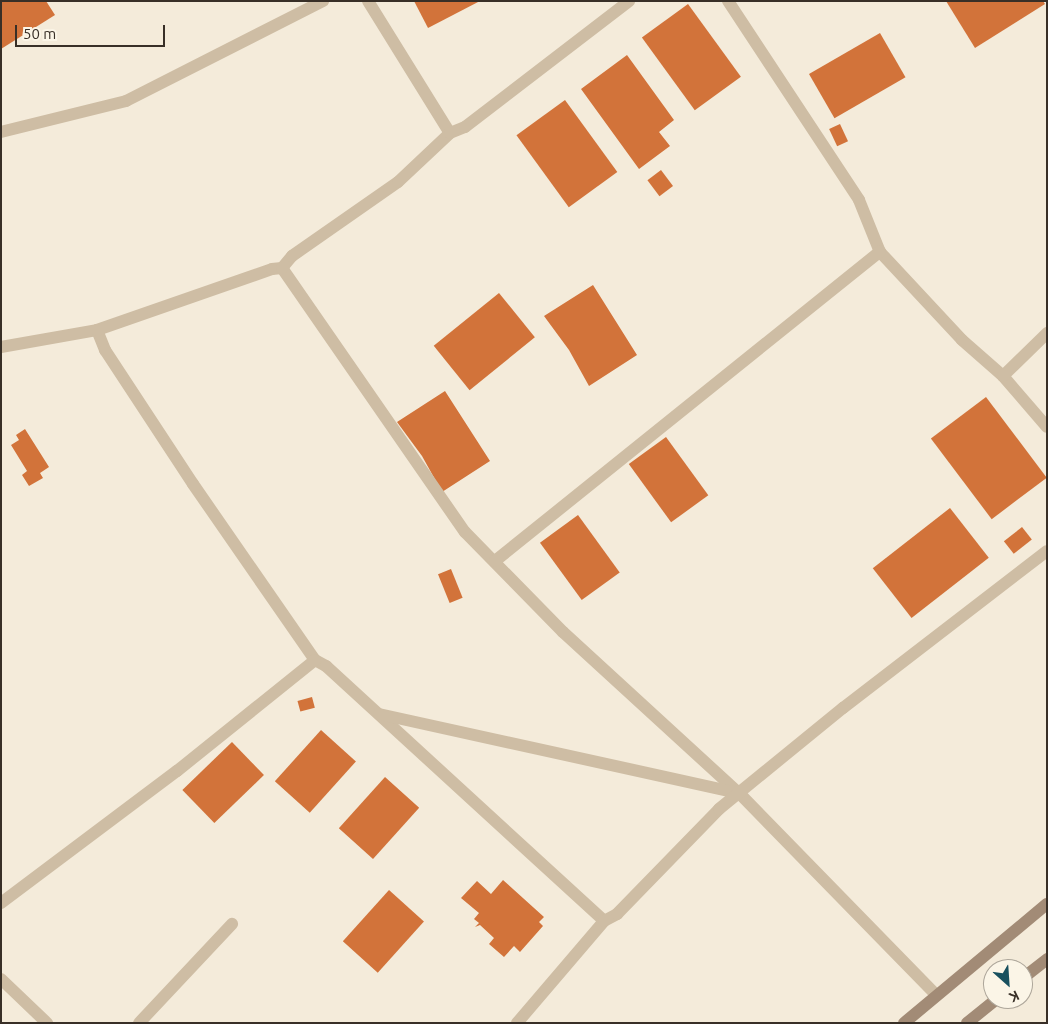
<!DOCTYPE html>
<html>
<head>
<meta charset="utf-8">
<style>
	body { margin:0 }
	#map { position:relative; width:1048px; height:1024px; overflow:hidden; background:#f4ebda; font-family:Ubuntu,sans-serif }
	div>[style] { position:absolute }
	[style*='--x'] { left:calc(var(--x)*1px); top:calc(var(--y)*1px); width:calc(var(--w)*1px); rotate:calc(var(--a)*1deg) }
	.building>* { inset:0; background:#d2733a; transform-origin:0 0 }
	.street>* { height:12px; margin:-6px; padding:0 6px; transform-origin:6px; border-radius:6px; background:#cebda4 }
	.secondary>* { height:12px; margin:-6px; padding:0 6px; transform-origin:6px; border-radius:6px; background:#a28b76 }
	span { translate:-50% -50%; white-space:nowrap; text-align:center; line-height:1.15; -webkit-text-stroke:4px #fbf5e7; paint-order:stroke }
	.frame { position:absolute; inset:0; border:2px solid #382f27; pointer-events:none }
	.north { position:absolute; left:983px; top:959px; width:50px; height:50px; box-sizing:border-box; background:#fbf5e7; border:1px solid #ada69a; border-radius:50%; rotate:154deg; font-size:14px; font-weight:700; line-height:20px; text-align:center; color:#382f27 }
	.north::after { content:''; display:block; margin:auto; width:18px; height:22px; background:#18505e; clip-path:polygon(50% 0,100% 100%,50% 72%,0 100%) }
	.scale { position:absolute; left:15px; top:25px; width:150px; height:22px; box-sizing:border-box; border:2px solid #382f27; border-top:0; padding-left:6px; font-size:15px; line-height:18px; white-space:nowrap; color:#382f27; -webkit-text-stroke:4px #fbf5e7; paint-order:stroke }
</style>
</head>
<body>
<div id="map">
	<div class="building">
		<i style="clip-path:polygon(1px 1px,46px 1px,55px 15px,1px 49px)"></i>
		<i style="clip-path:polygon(414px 1px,480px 1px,428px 28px)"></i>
		<i style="clip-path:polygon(946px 1px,1043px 1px,1045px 4px,975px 48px)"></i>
		<i style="left:688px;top:4px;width:90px;height:57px;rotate:54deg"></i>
		<i style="left:880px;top:33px;width:51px;height:82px;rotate:60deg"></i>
		<i style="clip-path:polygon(627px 55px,674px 120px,659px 132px,670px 146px,639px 169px,581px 89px)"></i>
		<i style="left:565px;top:100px;width:89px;height:60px;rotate:54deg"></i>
		<i style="left:840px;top:124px;width:19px;height:12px;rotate:65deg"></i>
		<i style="left:661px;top:170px;width:20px;height:17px;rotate:53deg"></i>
		<i style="clip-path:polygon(593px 285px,637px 355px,589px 386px,569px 350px,544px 316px)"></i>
		<i style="left:499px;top:293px;width:57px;height:84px;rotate:51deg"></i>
		<i style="clip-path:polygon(445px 391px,490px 461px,442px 492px,422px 456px,397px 422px)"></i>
		<i style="left:986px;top:397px;width:101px;height:69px;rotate:53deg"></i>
		<i style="clip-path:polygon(25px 429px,49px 467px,40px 473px,43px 478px,29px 486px,22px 475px,27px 471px,11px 445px,19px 440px,16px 435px)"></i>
		<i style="left:666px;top:437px;width:72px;height:46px;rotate:54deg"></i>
		<i style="left:950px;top:508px;width:63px;height:98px;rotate:52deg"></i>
		<i style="left:578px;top:515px;width:71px;height:47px;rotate:54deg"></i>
		<i style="left:1022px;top:527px;width:16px;height:23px;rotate:52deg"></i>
		<i style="left:451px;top:569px;width:31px;height:14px;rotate:68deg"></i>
		<i style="left:312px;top:697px;width:11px;height:15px;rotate:75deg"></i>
		<i style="left:321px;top:730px;width:47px;height:69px;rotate:42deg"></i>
		<i style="left:232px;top:742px;width:46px;height:69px;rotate:46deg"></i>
		<i style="left:385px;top:777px;width:46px;height:69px;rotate:42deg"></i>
		<i style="clip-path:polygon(503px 880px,544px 917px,539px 922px,543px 926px,520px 952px,514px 946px,504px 957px,489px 944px,494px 938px,480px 925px,475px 927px,479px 923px,474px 919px,479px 913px,461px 898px,477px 881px,491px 894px)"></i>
		<i style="left:389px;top:890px;width:47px;height:69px;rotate:42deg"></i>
	</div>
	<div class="street">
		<i style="--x:368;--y:1;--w:155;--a:58.2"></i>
		<i style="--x:728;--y:1;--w:238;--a:56.6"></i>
		<i style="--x:859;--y:200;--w:56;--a:68"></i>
		<i style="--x:880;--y:252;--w:120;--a:47"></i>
		<i style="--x:962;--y:340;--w:55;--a:41.3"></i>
		<i style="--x:1003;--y:376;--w:67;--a:49.2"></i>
		<i style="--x:1;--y:132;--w:129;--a:-13.9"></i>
		<i style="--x:126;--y:101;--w:221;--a:-26.9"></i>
		<i style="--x:282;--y:268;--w:321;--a:55.3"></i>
		<i style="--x:465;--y:532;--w:140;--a:45.6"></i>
		<i style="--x:563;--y:632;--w:240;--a:42.5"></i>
		<i style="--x:740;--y:794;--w:279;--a:45.7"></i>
		<i style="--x:97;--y:330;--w:22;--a:68"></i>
		<i style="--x:105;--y:350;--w:160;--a:56.7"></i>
		<i style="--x:193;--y:484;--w:214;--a:55.3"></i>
		<i style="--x:315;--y:660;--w:13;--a:29"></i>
		<i style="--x:326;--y:666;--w:377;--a:42.5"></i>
		<i style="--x:1;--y:347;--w:97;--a:-10"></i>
		<i style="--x:97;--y:330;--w:185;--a:-19.2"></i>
		<i style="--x:272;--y:269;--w:10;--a:-6"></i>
		<i style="--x:282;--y:268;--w:16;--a:-50"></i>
		<i style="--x:292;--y:256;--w:129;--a:-34.9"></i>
		<i style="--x:398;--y:182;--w:71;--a:-43.3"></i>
		<i style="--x:450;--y:133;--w:16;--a:-22"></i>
		<i style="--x:465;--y:127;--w:207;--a:-37.5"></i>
		<i style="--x:1003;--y:376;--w:62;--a:-44.3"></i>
		<i style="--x:495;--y:561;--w:494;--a:-38.8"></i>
		<i style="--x:379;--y:714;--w:368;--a:12.4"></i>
		<i style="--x:1;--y:903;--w:220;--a:-36.9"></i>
		<i style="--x:177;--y:771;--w:177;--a:-38.8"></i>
		<i style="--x:1;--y:979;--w:64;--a:43.7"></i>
		<i style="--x:139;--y:1023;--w:136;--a:-46.8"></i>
		<i style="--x:517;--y:1023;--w:134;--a:-49.5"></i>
		<i style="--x:604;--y:921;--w:15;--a:-28"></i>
		<i style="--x:617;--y:914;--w:146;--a:-45.8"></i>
		<i style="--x:719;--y:809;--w:160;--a:-39.2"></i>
		<i style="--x:843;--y:708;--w:257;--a:-37.6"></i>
	</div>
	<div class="secondary">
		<i style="--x:1023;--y:978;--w:31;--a:-38"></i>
		<i style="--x:904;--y:1023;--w:186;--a:-39.8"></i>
		<i style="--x:967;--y:1023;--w:38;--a:-39"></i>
	</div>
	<div class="frame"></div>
	<div class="north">K</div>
	<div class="scale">50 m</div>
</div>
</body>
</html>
